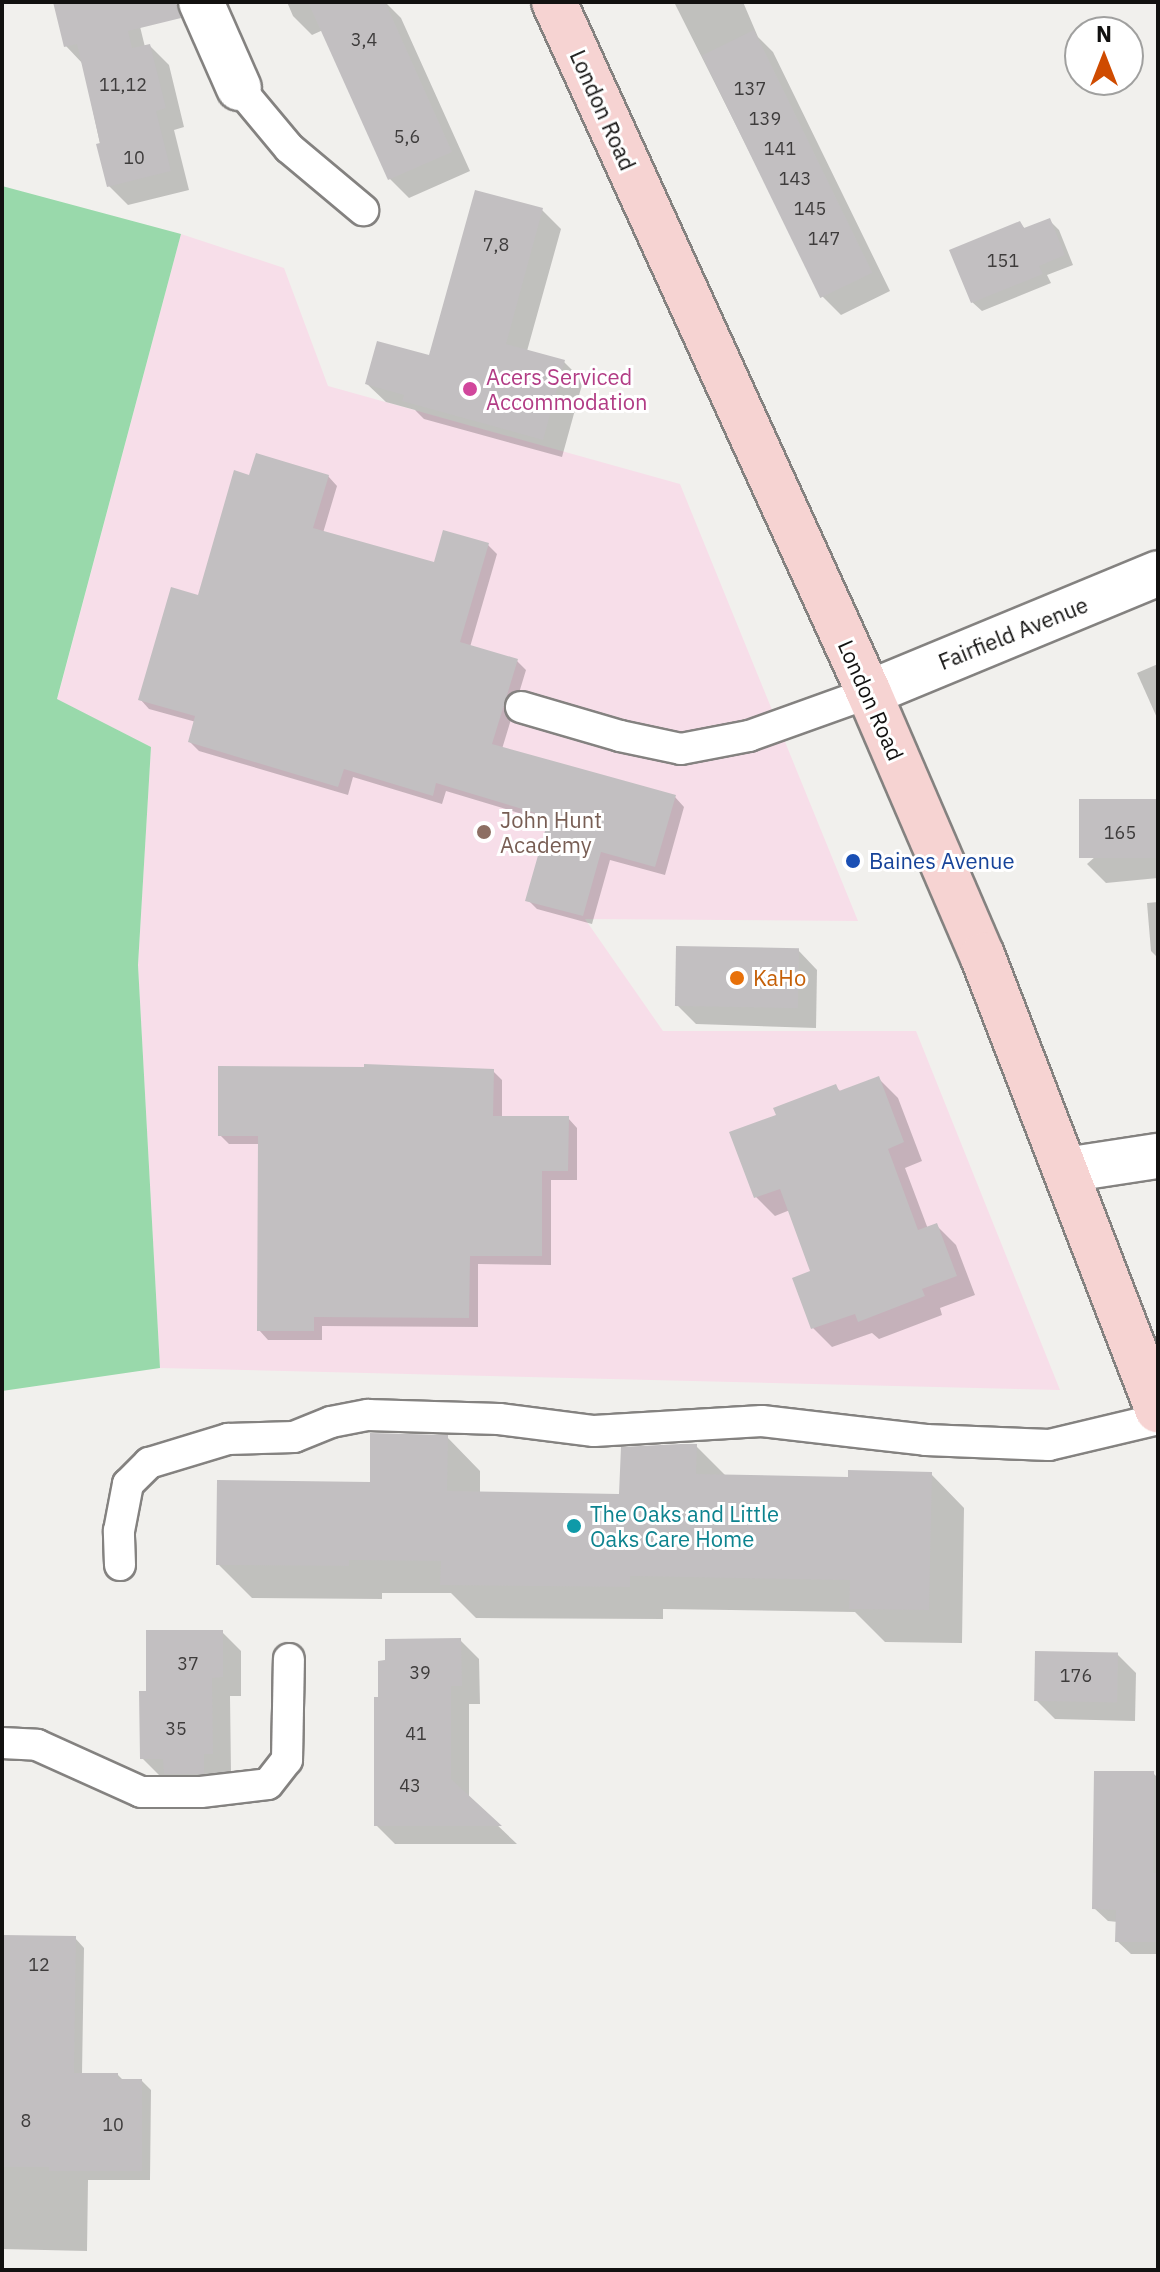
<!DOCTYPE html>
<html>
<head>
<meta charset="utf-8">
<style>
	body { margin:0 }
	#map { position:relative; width:1160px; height:2272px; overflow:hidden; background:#f1f0ed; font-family:"IBM Plex Sans",sans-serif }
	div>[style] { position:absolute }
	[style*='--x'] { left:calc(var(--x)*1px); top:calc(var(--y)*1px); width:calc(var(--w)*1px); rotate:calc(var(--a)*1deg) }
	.education>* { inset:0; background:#f7dee9 }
	.green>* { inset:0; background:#99d9ab }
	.shadow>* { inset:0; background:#0003 }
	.building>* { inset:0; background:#c2bfc1; transform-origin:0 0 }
	.roads { filter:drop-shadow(2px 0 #848280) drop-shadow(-2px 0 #848280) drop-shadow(0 2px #848280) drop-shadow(0 -2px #848280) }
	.lane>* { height:30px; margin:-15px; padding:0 15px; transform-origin:15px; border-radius:15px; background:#fff }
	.street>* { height:44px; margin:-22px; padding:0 22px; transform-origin:22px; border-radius:22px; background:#fff }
	.secondary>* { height:44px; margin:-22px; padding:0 22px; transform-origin:22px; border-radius:22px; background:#f6d3d2 }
	.dots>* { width:22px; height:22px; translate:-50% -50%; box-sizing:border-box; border:4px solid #fff; border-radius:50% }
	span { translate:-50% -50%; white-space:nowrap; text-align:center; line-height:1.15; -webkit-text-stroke:6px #fff; paint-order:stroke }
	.number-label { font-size:18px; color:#3e3c3c }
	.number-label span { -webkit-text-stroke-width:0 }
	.street-label { font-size:22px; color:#121110 }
	.hotel-label { font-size:22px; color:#b23c85 }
	.left { translate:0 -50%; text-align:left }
	.education-label { font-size:22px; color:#785e54 }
	.transit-label { font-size:22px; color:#164399 }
	.food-label { font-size:22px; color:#c56008 }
	.culture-label { font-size:22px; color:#0d838f }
	.frame { position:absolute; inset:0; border:4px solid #121110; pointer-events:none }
	.north { position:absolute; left:1064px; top:16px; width:80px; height:80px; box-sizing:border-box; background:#fff; border:2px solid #a0a09f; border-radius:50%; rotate:0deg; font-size:22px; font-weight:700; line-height:32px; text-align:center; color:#121110 }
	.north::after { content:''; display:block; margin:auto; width:28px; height:36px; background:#cf4b00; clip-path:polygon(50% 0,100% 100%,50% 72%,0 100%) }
</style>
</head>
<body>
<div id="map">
	<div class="education">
		<i style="clip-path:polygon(181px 234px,284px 268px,328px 386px,680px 484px,858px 921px,585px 919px,663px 1031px,916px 1031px,1060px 1390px,160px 1368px,138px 965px,151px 747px,57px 700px)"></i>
	</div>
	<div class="green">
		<i style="clip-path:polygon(2px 186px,181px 234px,57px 699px,151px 747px,138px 965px,160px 1368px,2px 1391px)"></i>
	</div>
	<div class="shadow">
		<i style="clip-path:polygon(55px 2px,134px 2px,145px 47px,150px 46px,169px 65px,184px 127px,174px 130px,189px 190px,128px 205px,109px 186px,83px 64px,66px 46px)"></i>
		<i style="clip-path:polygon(287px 2px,385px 2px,401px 18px,470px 171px,409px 198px,390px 179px,323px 30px,312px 35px,293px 16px)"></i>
		<i style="clip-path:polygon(674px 2px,743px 2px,758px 37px,773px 52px,890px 291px,841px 315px,822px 296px)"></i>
		<i style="clip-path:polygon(542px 210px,561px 229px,527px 351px,564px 362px,583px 381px,562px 457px,424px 419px,415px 410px,386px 402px,367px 384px,431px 358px)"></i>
		<i style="clip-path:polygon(1049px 220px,1059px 230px,1073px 265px,1047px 275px,1051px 283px,982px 311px,972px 302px,1020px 223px,1026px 230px)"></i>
		<i style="clip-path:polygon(328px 476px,337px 486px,323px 533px,435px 565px,488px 545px,497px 554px,470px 647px,517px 661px,526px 670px,502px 749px,675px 797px,684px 807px,665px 875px,610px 860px,592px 924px,537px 909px,528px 900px,549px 822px,446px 791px,442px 804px,353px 777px,348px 795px,199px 751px,190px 742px,196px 722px,149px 709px,140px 699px,200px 597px,251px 477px)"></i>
		<i style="clip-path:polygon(1158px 664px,1158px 720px,1137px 673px)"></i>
		<i style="clip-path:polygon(1158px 801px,1158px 878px,1106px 883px,1087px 864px)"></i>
		<i style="clip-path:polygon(1158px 902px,1158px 958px,1151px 951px,1147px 903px)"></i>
		<i style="clip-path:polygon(798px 950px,817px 970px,816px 1028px,696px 1024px,677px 1005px)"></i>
		<i style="clip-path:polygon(493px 1071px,502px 1080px,502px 1118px,568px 1118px,577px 1128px,577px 1180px,551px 1180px,551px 1265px,478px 1264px,478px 1327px,322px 1326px,322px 1340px,268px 1340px,259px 1330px,260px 1144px,229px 1144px,220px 1135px)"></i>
		<i style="clip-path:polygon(879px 1079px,898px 1098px,922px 1161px,905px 1168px,928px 1229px,937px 1226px,956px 1245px,975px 1295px,940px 1308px,942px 1315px,879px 1339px,872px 1333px,832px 1347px,813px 1328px,813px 1272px,790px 1210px,775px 1216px,756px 1197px,778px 1116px,836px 1087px,841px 1092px)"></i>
		<i style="clip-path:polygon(447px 1437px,480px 1471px,480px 1493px,621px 1496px,696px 1446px,727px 1477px,850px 1479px,931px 1474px,964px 1508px,962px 1643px,885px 1642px,855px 1612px,663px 1609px,663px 1619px,476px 1618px,451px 1593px,382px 1593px,382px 1599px,252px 1598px,218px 1564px,372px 1484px)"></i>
		<i style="clip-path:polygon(222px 1632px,241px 1651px,241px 1696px,230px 1696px,231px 1772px,222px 1772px,222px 1792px,161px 1777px,142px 1758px,148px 1693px)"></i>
		<i style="clip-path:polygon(460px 1640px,479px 1659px,480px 1704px,469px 1704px,469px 1798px,517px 1844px,395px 1844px,376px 1825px)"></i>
		<i style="clip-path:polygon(1117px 1654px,1136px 1673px,1135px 1721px,1055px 1719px,1036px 1700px)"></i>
		<i style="clip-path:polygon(1153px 1773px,1158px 1778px,1158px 1954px,1131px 1954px,1117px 1941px,1118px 1922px,1108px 1921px,1094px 1908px)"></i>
		<i style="clip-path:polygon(2px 1937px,75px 1938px,84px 1948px,82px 2075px,118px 2075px,124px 2081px,142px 2081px,151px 2090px,150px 2180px,88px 2180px,87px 2251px,2px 2249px)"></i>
	</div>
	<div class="building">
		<i style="clip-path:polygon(53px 2px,176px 2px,181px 18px,128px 31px,132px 48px,150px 44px,166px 108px,156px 111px,171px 171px,107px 187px,96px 144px,100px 143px,77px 44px,64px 47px)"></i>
		<i style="clip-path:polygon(308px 2px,385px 2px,452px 152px,388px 180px)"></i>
		<i style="left:754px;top:30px;width:270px;height:58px;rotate:64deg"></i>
		<i style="clip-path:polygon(475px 190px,543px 208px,506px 344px,565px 360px,543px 440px,402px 401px,404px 395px,365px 384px,377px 341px,429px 355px)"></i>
		<i style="clip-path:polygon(1050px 218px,1065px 255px,1039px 266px,1043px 274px,971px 303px,949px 250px,1020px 221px,1024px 228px)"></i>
		<i style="clip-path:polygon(256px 453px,329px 475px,313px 528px,434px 562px,443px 530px,489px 543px,460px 642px,518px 659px,492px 744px,676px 795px,655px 867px,601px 852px,583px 916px,525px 901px,549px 817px,436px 783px,433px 796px,344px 769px,338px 787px,188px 742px,195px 716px,138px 700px,171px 587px,198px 595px,234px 470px,249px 475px)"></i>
		<i style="left:1158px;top:799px;width:59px;height:79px;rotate:90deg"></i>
		<i style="left:676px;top:946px;width:123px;height:60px;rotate:1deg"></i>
		<i style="clip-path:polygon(364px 1064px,494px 1069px,493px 1116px,569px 1116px,568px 1171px,542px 1171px,542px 1256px,470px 1256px,469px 1318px,314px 1317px,314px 1331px,257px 1331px,258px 1136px,218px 1136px,218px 1066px,364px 1067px)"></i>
		<i style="clip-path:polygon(879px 1076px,904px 1142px,888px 1149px,918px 1230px,937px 1223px,957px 1276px,922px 1289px,925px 1296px,858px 1322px,855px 1314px,811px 1329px,792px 1278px,810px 1271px,780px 1189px,754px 1198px,729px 1132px,776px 1115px,773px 1108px,836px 1084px,839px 1091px)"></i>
		<i style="clip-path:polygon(370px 1433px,448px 1435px,447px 1491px,619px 1494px,621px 1447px,681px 1444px,697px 1444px,696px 1474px,848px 1477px,848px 1470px,932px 1472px,929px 1610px,849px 1609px,850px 1580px,630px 1576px,630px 1587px,440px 1585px,441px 1561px,349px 1560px,349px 1566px,216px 1565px,217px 1480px,370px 1482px)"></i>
		<i style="clip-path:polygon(146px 1630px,223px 1630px,223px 1677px,212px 1678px,213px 1754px,204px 1754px,204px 1774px,164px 1774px,163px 1759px,140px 1759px,139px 1691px,146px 1691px)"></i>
		<i style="clip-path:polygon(461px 1638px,462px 1686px,451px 1686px,451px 1779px,502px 1826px,374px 1826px,374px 1697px,378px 1697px,378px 1661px,385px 1660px,385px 1639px)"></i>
		<i style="left:1035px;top:1651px;width:83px;height:50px;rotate:1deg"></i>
		<i style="clip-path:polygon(1094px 1771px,1154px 1771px,1153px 1873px,1158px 1873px,1158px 1942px,1115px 1942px,1116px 1910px,1092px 1909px)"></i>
		<i style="clip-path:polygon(2px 1935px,76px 1936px,74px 2073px,118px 2073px,118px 2079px,142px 2079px,142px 2171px,49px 2171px,49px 2167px,2px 2167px)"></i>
	</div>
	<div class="roads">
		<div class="lane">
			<i style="--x:239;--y:88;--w:78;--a:50.2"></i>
			<i style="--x:289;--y:148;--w:97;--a:40"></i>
			<i style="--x:521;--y:707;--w:103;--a:16.3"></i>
			<i style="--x:620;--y:736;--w:62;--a:12"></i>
			<i style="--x:681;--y:749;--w:69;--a:-10.8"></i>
			<i style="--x:749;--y:736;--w:127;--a:-19.7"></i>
			<i style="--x:120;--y:1565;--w:34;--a:-92"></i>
			<i style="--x:119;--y:1531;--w:48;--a:-79.2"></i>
			<i style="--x:128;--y:1484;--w:30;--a:-45"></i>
			<i style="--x:149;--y:1463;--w:83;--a:-16.9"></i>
			<i style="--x:228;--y:1439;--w:66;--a:-1.7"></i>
			<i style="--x:294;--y:1437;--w:40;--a:-22"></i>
			<i style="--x:331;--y:1422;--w:38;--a:-11"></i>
			<i style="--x:368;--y:1415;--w:131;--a:1.7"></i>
			<i style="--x:499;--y:1419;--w:96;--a:7.2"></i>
			<i style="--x:594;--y:1431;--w:168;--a:-3.4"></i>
			<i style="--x:762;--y:1421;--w:165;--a:6.6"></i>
			<i style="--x:926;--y:1440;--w:123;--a:2.3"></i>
			<i style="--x:1049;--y:1445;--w:112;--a:-13.4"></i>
			<i style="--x:2;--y:1743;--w:35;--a:3"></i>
			<i style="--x:37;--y:1745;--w:114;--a:24.3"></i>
			<i style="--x:141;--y:1792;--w:60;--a:0"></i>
			<i style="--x:201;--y:1792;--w:67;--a:-6.8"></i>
			<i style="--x:268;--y:1784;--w:31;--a:-52"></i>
			<i style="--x:287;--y:1760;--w:101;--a:-88.9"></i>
		</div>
		<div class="street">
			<i style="--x:201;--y:2;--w:94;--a:66.2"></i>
			<i style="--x:869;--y:693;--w:313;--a:-22.5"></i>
			<i style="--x:1066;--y:1170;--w:93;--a:-8.7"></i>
		</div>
		<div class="secondary">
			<i style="--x:554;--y:2;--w:759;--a:65.49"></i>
			<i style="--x:869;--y:693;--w:285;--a:66.7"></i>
			<i style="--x:982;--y:955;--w:488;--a:68.9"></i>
		</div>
	</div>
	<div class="dots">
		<i style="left:470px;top:389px;background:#d1479c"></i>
		<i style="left:484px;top:832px;background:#8d6e63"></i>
		<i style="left:853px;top:861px;background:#1a4fb4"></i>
		<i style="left:737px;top:978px;background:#e8710a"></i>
		<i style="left:574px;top:1526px;background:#0f9aa8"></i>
	</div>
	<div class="number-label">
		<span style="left:364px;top:40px">3,4</span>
		<span style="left:123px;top:85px">11,12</span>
		<span style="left:750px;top:89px">137</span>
		<span style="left:765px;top:119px">139</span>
		<span style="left:407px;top:137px">5,6</span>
		<span style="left:780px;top:149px">141</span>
		<span style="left:134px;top:158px">10</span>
		<span style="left:795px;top:179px">143</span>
		<span style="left:810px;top:209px">145</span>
		<span style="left:824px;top:239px">147</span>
		<span style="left:496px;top:245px">7,8</span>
		<span style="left:1003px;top:261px">151</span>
		<span style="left:1120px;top:833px">165</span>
		<span style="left:188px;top:1664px">37</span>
		<span style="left:420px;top:1673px">39</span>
		<span style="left:1076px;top:1676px">176</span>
		<span style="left:176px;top:1729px">35</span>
		<span style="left:416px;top:1734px">41</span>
		<span style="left:410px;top:1786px">43</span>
		<span style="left:39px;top:1965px">12</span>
		<span style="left:26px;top:2121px">8</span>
		<span style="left:113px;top:2125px">10</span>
	</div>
	<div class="street-label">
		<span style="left:603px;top:110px;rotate:66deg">London Road</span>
		<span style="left:1013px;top:633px;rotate:-22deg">Fairfield Avenue</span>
		<span style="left:871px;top:700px;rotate:66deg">London Road</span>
	</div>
	<div class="hotel-label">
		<span class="left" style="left:486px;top:389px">Acers Serviced<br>Accommodation</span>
	</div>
	<div class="education-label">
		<span class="left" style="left:500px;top:832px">John Hunt<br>Academy</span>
	</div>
	<div class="transit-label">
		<span class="left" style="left:869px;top:861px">Baines Avenue</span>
	</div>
	<div class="food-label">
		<span class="left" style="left:753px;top:978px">KaHo</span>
	</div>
	<div class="culture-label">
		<span class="left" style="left:590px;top:1526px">The Oaks and Little<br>Oaks Care Home</span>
	</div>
	<div class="frame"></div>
	<div class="north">N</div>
</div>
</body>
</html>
